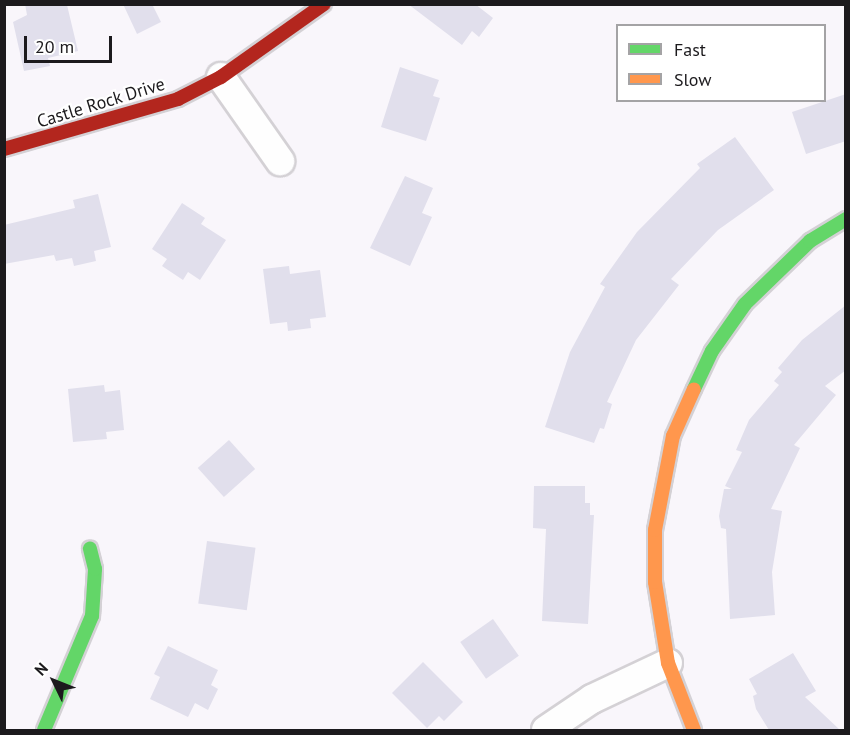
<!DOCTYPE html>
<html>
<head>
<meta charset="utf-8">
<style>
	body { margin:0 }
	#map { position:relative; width:850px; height:735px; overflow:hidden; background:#f9f6fb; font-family:"PT Sans",sans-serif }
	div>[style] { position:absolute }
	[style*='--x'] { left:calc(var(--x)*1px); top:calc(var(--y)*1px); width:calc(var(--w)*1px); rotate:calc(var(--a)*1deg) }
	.building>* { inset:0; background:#e1dfec; transform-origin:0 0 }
	.roads { filter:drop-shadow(2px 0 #d4d1d5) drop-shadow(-2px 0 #d4d1d5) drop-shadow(0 2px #d4d1d5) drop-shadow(0 -2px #d4d1d5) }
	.street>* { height:28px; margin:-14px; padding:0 14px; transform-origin:14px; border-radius:14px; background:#fefefe }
	.fast>* { height:14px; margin:-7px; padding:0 7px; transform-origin:7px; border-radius:7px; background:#63d668 }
	.slow>* { height:14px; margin:-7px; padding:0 7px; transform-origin:7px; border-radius:7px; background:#ff974d }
	.jam>* { height:14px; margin:-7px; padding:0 7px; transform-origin:7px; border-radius:7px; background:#b3261e }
	span { translate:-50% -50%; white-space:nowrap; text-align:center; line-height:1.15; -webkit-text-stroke:4.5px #fff; paint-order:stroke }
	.street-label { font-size:18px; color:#1c1a1d }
	.frame { position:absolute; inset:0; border:6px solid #1c1a1d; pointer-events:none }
	.legend { position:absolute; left:616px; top:24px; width:210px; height:78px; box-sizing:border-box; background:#fff; border:2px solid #a4a3a5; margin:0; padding:8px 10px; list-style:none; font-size:18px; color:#1c1a1d }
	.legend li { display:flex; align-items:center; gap:12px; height:30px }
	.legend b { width:30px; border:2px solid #a4a3a5 }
	.north { position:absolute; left:24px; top:651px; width:60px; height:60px; -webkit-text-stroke:4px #fff; paint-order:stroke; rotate:313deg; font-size:16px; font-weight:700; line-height:24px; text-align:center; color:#1c1a1d }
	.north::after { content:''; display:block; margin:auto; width:21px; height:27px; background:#1c1a1d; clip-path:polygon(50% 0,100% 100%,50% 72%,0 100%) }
	.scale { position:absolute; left:24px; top:36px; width:88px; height:27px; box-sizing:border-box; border:3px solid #1c1a1d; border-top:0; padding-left:8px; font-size:18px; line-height:21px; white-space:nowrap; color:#1c1a1d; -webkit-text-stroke:4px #fff; paint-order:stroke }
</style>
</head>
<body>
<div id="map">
	<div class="building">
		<i style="clip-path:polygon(25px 4px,67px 5px,78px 51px,48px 58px,50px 66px,24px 71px,13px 22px,27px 15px)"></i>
		<i style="clip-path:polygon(123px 4px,152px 4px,161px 22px,137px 34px)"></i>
		<i style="clip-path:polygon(408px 4px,475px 4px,493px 18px,479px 37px,472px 31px,462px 45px)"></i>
		<i style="clip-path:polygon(400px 67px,439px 80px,433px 96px,440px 98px,426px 141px,381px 127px)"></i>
		<i style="clip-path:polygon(846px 94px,846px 141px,806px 154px,792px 112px)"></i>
		<i style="clip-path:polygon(735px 137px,774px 190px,718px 230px,671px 279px,679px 285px,636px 340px,607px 402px,612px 404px,604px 429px,600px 428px,594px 443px,545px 427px,570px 352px,605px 287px,600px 284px,637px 232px,700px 168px,697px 164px)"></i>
		<i style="clip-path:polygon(405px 176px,433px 188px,422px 213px,432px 217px,410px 266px,370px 248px)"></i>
		<i style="clip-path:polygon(98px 194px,111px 247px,94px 251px,96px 261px,74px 266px,72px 258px,56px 261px,54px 255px,4px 264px,4px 225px,75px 208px,73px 200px)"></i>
		<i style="clip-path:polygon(182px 203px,205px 218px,201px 224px,226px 240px,200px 280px,188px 272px,183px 280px,162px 266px,167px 259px,152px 249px)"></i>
		<i style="clip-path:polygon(289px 266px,290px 274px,320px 270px,326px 317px,310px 319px,311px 328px,288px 331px,287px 322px,270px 324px,263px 269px)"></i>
		<i style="clip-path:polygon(846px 305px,846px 370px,825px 386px,836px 395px,794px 445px,800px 448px,771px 509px,782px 511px,772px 572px,775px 615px,730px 619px,726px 529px,721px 528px,719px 516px,724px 489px,732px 489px,725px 486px,742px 452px,736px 450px,749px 420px,779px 385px,774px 381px,782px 372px,778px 368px,802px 340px)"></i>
		<i style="clip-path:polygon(104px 385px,105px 392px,120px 390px,124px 430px,106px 432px,107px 439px,73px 442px,68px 389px)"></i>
		<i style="left:229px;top:440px;width:39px;height:42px;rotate:48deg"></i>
		<i style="clip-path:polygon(534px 486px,585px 486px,585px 503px,590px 503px,590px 515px,594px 515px,588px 624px,542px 621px,546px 529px,533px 528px)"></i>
		<i style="left:207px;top:541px;width:49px;height:63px;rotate:8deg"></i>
		<i style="left:493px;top:619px;width:45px;height:40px;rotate:55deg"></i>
		<i style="clip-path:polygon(168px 646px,218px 670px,211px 685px,218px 689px,208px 710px,195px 703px,188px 717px,150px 699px,160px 677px,154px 674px)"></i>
		<i style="clip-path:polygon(793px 653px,816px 691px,805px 697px,840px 730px,769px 730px,756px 709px,753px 696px,757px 694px,749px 679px)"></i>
		<i style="clip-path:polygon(423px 662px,463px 702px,444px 721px,439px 716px,427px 728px,392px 693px)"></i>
	</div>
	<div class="roads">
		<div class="street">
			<i style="--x:221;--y:77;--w:103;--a:54.9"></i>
			<i style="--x:546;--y:730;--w:55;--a:-34"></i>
			<i style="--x:592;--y:699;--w:84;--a:-25.3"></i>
		</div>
		<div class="fast">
			<i style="--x:694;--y:389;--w:42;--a:-64.7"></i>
			<i style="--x:712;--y:351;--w:57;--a:-54.9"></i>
			<i style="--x:745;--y:304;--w:91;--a:-44.1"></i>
			<i style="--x:810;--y:241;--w:42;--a:-31.4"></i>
			<i style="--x:44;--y:730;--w:124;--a:-67.2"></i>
			<i style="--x:92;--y:616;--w:47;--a:-86.3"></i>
			<i style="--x:95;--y:569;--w:21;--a:-104"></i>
		</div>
		<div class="slow">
			<i style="--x:694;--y:730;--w:72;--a:-111.2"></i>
			<i style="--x:668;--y:663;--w:82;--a:-99.1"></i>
			<i style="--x:655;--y:582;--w:52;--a:-90"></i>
			<i style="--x:655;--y:530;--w:96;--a:-79.2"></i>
			<i style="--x:673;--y:436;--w:51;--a:-65.9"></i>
		</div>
		<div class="jam">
			<i style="--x:4;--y:149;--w:181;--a:-16"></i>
			<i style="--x:178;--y:99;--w:48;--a:-27.1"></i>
			<i style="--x:221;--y:77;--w:126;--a:-35.3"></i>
		</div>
	</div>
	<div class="street-label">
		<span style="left:101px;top:103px;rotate:-17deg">Castle Rock Drive</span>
	</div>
	<div class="frame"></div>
	<ul class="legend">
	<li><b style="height:8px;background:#63d668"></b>Fast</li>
	<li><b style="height:8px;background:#ff974d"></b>Slow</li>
	</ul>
	<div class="north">N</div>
	<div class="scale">20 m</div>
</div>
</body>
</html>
